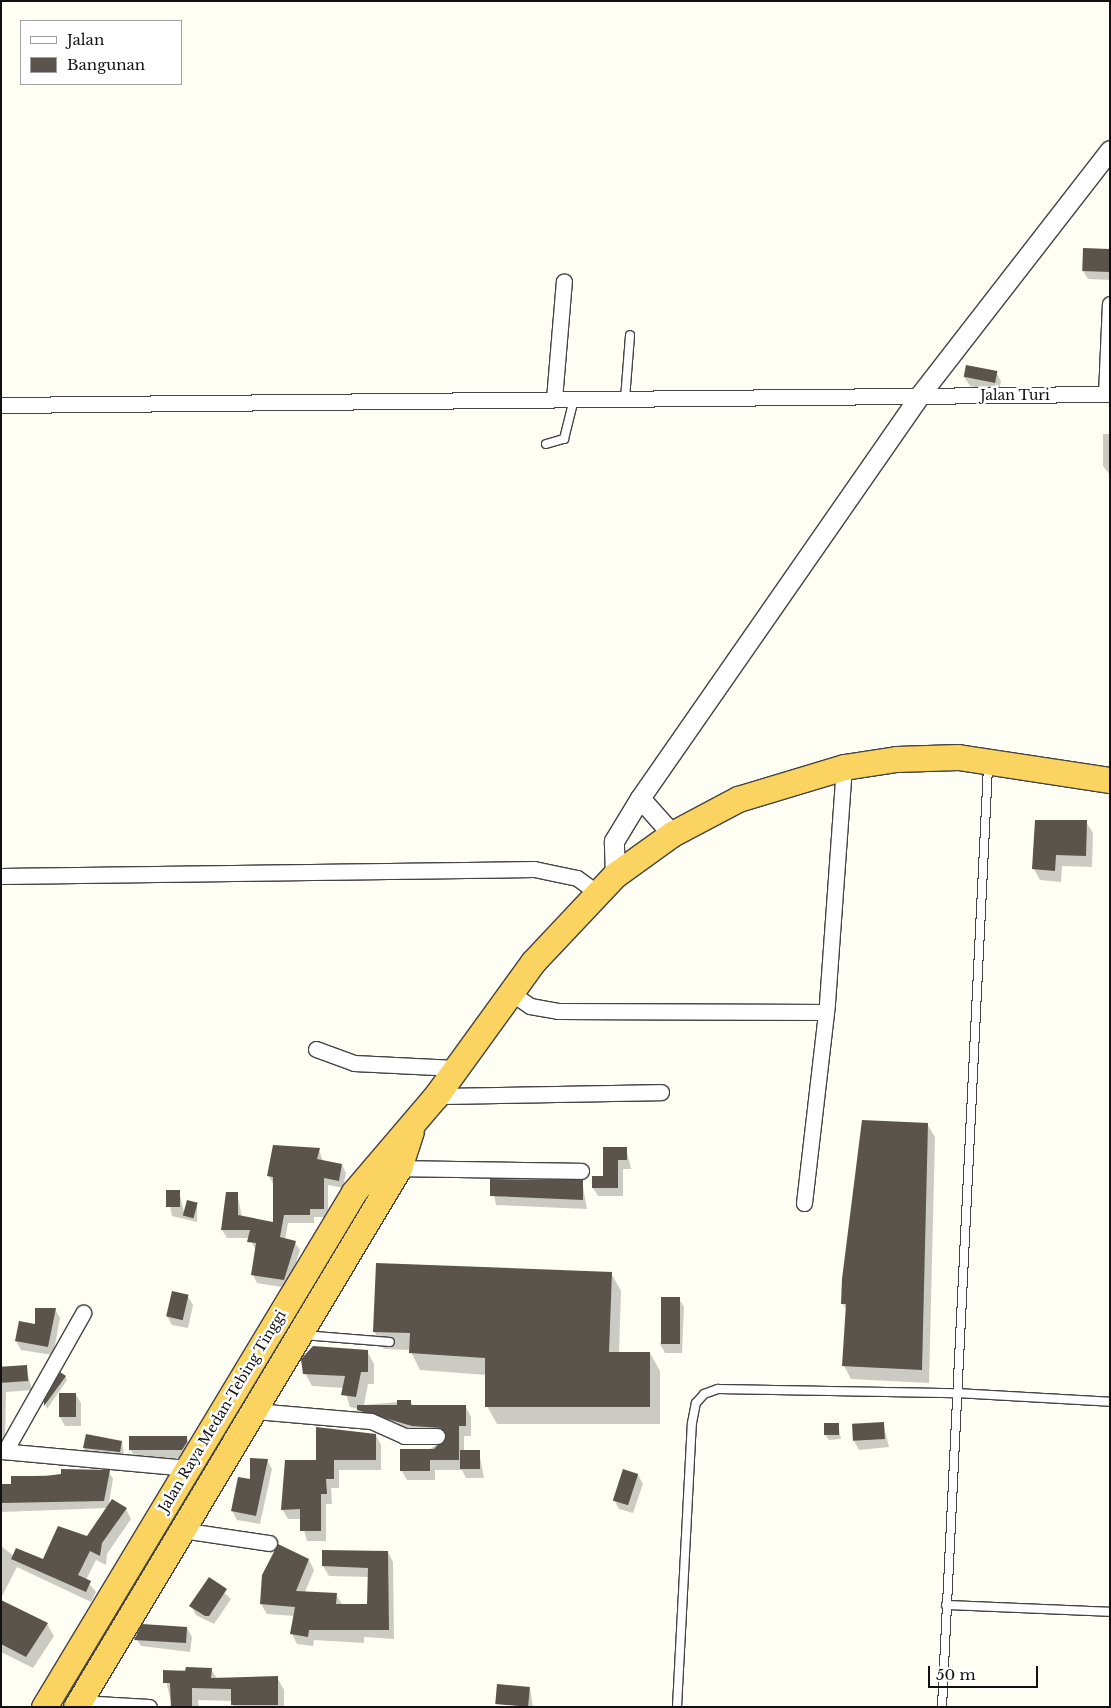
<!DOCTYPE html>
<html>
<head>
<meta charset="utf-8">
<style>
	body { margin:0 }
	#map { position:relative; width:1111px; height:1708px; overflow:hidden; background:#fffef4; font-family:"Libre Baskerville",serif }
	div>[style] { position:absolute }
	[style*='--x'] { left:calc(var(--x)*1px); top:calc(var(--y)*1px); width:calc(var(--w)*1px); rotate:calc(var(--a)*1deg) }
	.shadow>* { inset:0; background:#0003 }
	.building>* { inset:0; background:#5a544c; transform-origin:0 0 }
	.roads { filter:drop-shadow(1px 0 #444) drop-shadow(-1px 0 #444) drop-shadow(0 1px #444) drop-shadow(0 -1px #444) }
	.service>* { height:8px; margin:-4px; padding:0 4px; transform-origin:4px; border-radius:4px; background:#fff }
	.minor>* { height:15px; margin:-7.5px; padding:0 7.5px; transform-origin:7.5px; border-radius:7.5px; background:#fff }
	.tertiary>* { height:19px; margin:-9.5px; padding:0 9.5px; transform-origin:9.5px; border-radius:9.5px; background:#fff }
	.trunk>* { height:25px; margin:-12.5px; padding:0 12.5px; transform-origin:12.5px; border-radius:12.5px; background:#fad360 }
	span { translate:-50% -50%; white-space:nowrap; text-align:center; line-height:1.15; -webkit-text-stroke:5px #fff; paint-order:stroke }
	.street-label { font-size:14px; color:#111 }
	.frame { position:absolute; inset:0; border:2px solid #111; pointer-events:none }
	.legend { position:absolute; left:20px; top:20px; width:162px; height:65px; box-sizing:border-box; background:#fff; border:1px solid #a0a0a0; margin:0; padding:6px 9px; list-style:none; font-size:15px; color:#111 }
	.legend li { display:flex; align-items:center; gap:10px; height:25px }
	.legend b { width:25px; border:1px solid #a0a0a0 }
	.scale { position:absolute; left:928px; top:1666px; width:110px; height:22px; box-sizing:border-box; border:2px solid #111; border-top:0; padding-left:6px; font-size:15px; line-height:18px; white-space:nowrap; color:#111; -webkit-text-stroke:4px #fff; paint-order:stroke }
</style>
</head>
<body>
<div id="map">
	<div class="shadow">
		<i style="clip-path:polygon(1110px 250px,1110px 280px,1088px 279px,1083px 271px)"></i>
		<i style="clip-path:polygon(996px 372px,1001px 381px,999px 392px,970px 386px,964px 377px)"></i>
		<i style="clip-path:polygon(1103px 434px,1110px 434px,1110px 475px,1103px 466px)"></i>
		<i style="clip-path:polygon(1086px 822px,1093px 833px,1092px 867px,1062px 866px,1061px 882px,1040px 880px,1034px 869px)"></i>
		<i style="clip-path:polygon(927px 1124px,935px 1137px,929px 1383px,851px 1379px,844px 1366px,847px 1311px,843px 1304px)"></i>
		<i style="clip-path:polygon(626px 1148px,631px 1169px,623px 1169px,623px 1196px,598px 1196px,593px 1188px)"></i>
		<i style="clip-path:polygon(319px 1150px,323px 1161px,342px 1165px,346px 1173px,343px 1188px,328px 1185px,328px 1217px,314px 1217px,314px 1223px,288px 1223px,285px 1240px,295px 1243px,300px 1250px,288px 1288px,257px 1283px,253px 1275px,256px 1250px,249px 1238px,227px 1238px,222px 1230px,227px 1193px,237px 1193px,242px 1217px,274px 1223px,273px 1184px,269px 1176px)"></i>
		<i style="clip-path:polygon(491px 1180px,582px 1181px,587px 1209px,496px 1205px)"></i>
		<i style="clip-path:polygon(167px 1191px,179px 1191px,184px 1212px,197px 1204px,197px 1222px,172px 1216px)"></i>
		<i style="clip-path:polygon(611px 1273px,621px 1291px,619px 1353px,650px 1353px,660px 1371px,660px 1424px,497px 1424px,487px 1406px,487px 1375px,420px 1370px,410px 1350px,384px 1349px,374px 1331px)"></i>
		<i style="clip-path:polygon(188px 1297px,193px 1305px,188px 1328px,172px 1325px,167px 1316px)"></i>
		<i style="clip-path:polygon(679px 1299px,684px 1307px,682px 1353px,665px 1353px,660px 1344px)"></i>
		<i style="clip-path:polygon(55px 1309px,60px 1318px,53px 1355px,21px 1350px,16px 1341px)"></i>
		<i style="clip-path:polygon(367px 1351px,374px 1364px,374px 1384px,368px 1384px,364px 1405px,410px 1401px,414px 1407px,466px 1407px,471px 1417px,471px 1436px,464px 1436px,464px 1451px,479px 1451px,484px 1478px,466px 1478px,462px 1470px,435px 1470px,435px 1480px,407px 1480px,401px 1470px,447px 1437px,364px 1420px,358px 1409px,350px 1407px,344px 1388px,312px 1386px,305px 1373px)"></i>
		<i style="clip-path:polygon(26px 1367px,32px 1390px,6px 1392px,5px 1443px,1px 1443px,1px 1368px)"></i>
		<i style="clip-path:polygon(65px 1376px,67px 1380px,47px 1409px,45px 1401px)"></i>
		<i style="clip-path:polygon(76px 1395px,81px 1403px,81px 1426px,65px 1426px,60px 1417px)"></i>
		<i style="clip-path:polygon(883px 1423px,889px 1447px,859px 1450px,854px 1441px)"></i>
		<i style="clip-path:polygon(838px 1424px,841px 1439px,829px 1440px,826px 1436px)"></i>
		<i style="clip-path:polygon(376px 1435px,381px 1445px,381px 1470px,339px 1470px,339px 1488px,331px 1488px,332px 1504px,326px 1504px,326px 1541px,307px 1541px,301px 1519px,288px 1519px,282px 1509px,317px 1462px)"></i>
		<i style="clip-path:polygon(186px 1437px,191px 1446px,187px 1458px,135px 1458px,130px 1449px)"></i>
		<i style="clip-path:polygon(122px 1442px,125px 1461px,89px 1457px,84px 1448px)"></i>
		<i style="clip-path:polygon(267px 1460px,272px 1469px,260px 1524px,237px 1520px,232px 1511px)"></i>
		<i style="clip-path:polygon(109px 1472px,113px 1479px,108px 1508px,126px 1509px,131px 1519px,107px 1554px,106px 1565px,96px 1560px,86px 1580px,96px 1592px,91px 1602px,17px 1567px,1px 1598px,1px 1546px,14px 1556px,43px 1561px,87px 1537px,107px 1508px,1px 1512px,1px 1486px,12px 1486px,12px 1477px)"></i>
		<i style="clip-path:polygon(638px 1475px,643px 1484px,633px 1513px,619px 1509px,614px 1500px)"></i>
		<i style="clip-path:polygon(388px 1552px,393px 1562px,394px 1639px,364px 1637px,364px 1643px,314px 1640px,313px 1646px,297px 1644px,292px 1634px,295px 1616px,267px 1614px,261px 1604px,309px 1560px,314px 1570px,305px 1592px,336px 1595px,342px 1604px,368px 1606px,369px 1577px,329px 1576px,323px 1566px)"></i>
		<i style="clip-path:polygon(209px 1579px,231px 1599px,214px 1624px,196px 1615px,191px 1606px)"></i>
		<i style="clip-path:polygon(1px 1601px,47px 1624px,54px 1636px,33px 1668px,1px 1652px)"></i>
		<i style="clip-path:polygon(187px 1628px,192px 1637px,190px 1652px,141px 1646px,136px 1638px)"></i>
		<i style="clip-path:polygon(211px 1669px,217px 1679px,277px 1677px,284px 1690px,284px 1707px,233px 1707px,233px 1701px,198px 1700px,199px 1707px,172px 1707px,164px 1671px)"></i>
		<i style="clip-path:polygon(530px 1688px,533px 1707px,496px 1704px)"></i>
	</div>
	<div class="building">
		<i style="left:1083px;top:248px;width:27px;height:23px;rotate:2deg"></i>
		<i style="left:966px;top:365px;width:32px;height:12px;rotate:11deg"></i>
		<i style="clip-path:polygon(1035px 820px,1087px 820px,1086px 856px,1056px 855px,1055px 871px,1032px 869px)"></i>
		<i style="clip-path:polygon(862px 1120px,928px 1123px,922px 1370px,842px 1366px,846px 1304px,841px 1304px,842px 1279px)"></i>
		<i style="clip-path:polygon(273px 1145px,320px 1148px,317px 1159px,342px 1164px,339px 1181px,324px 1178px,324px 1209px,310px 1209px,310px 1215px,284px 1215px,280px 1237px,296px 1241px,284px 1280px,251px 1275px,256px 1243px,247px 1242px,250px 1230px,221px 1230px,226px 1192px,238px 1192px,238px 1215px,273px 1222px,273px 1177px,267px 1176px)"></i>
		<i style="clip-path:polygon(603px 1147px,627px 1147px,627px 1160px,618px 1160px,618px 1188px,592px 1188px,592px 1176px,603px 1176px)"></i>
		<i style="clip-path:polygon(490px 1179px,583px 1180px,583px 1200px,490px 1196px)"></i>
		<i style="left:166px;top:1190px;width:14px;height:17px"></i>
		<i style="left:187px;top:1200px;width:11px;height:16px;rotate:15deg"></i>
		<i style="clip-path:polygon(376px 1263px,612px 1272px,609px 1352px,650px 1352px,650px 1407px,485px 1407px,485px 1358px,409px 1353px,410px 1333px,373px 1332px)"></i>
		<i style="left:172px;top:1291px;width:17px;height:26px;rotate:13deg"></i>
		<i style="left:661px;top:1297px;width:19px;height:47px"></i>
		<i style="clip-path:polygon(35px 1308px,56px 1308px,48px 1347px,15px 1341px,19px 1321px,35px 1324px)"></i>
		<i style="clip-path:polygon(313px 1346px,368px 1350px,368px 1372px,361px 1372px,356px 1397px,341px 1395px,345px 1376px,303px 1374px,301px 1359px)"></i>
		<i style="left:27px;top:1365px;width:16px;height:26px;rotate:86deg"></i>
		<i style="clip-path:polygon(60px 1372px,66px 1376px,44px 1406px,44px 1401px)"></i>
		<i style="left:59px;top:1393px;width:17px;height:24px"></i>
		<i style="clip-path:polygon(397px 1400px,411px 1400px,411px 1405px,466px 1405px,466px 1426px,459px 1426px,459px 1460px,430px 1460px,430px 1471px,400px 1471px,400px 1449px,434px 1449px,446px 1436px,441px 1428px,412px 1426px,357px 1410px,357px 1405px,397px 1405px)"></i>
		<i style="left:884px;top:1422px;width:17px;height:32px;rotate:87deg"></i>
		<i style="left:839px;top:1423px;width:12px;height:15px;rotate:90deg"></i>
		<i style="clip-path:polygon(316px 1427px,376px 1434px,376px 1460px,334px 1460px,334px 1479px,326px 1479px,327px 1494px,321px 1494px,321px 1531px,300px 1531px,300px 1509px,281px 1510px,285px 1460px,316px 1460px)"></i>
		<i style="clip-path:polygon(86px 1434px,122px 1441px,120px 1452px,83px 1448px)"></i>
		<i style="clip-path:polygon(129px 1436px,187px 1436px,187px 1442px,182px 1450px,129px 1450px)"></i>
		<i style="left:460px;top:1450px;width:20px;height:19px"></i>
		<i style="clip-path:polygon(250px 1458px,268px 1459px,256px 1516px,231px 1511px,238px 1477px,250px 1479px)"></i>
		<i style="clip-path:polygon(61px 1469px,110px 1470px,104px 1501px,1px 1503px,1px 1484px,11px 1484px,11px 1476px,46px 1476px,61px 1474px)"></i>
		<i style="left:623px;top:1469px;width:16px;height:33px;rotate:18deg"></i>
		<i style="clip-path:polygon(112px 1499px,127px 1508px,102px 1543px,100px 1556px,90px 1551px,78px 1575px,91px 1581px,86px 1592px,11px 1559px,16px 1548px,43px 1559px,58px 1526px,87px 1536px)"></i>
		<i style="clip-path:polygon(278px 1544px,309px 1559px,296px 1591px,337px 1593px,336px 1604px,367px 1604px,368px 1568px,322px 1566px,322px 1550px,388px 1551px,389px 1630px,309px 1630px,308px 1637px,290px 1634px,295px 1607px,260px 1604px,262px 1575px)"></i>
		<i style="clip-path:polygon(209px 1577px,227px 1589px,209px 1616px,205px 1616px,189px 1606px)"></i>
		<i style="clip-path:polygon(1px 1600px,48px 1623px,26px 1657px,1px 1644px)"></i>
		<i style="clip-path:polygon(142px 1624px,187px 1627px,186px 1643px,134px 1640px)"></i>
		<i style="clip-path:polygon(186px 1667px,212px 1668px,211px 1678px,278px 1676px,278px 1705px,231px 1705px,231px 1689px,192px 1688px,192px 1706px,171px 1707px,170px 1683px,163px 1683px,163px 1670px,185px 1671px)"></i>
		<i style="left:497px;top:1684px;width:33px;height:20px;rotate:5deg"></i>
	</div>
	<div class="roads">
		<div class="service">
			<i style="--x:625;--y:399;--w:64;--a:-85.5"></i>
			<i style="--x:546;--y:444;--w:19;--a:-16"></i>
			<i style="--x:564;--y:439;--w:41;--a:-76"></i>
			<i style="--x:303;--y:1335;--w:87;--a:4.6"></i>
			<i style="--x:946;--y:1605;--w:164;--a:2.4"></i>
			<i style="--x:677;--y:1707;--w:284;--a:-87"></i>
			<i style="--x:692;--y:1423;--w:20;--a:-79"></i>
			<i style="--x:696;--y:1403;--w:12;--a:-48"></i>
			<i style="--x:704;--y:1394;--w:15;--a:-20"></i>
			<i style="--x:718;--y:1389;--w:238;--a:1"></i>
			<i style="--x:956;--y:1393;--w:154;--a:3.3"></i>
			<i style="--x:942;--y:1707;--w:943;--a:-87.2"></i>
		</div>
		<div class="minor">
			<i style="--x:1106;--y:394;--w:90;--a:-87.5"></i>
			<i style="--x:554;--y:399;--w:118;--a:-85.2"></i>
			<i style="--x:1;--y:405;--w:1109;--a:-0.57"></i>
			<i style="--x:1;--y:876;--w:533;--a:-0.75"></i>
			<i style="--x:534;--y:869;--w:44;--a:11.8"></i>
			<i style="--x:577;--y:878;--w:24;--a:36"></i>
			<i style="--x:510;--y:992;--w:24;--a:35"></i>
			<i style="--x:530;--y:1006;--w:28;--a:10"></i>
			<i style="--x:558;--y:1011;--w:268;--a:0.2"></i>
			<i style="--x:316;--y:1049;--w:40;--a:20.2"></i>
			<i style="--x:354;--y:1063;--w:102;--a:2.8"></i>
			<i style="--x:436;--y:1096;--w:225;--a:-1"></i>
			<i style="--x:399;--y:1168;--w:182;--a:0.9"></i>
			<i style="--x:804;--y:1203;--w:201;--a:-83.4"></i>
			<i style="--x:827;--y:1003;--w:237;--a:-85.9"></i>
			<i style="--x:255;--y:1411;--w:116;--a:4.9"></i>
			<i style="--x:371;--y:1421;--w:36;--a:24"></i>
			<i style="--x:404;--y:1436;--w:33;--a:0"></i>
			<i style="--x:1;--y:1451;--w:188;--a:5.2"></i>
			<i style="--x:5;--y:1451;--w:159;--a:-60.5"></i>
			<i style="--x:181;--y:1530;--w:89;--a:8.4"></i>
			<i style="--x:79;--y:1703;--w:70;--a:3.3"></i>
		</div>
		<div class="tertiary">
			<i style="--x:640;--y:798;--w:48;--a:48.4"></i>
			<i style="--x:615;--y:875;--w:34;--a:-92"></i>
			<i style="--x:614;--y:841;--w:50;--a:-58.8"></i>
			<i style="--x:640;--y:798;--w:489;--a:-55.2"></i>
			<i style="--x:919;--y:396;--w:311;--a:-52.2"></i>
		</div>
		<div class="trunk">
			<i style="--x:44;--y:1707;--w:601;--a:-58.95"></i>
			<i style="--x:354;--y:1192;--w:126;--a:-49.5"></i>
			<i style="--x:436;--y:1096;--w:165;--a:-54.1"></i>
			<i style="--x:533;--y:962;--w:120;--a:-46.7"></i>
			<i style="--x:615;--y:875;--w:70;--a:-35.7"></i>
			<i style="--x:672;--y:834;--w:75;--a:-27.9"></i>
			<i style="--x:738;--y:799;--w:111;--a:-16.8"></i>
			<i style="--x:844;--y:767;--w:53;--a:-8.7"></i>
			<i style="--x:896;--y:759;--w:62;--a:-1.8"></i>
			<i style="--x:958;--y:757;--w:154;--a:8.6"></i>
			<i style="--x:76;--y:1707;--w:628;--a:-59.07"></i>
			<i style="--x:399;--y:1168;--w:38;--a:-72"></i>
		</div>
	</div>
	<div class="street-label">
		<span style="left:1015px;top:395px">Jalan Turi</span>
		<span style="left:222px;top:1411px;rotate:-59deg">Jalan Raya Medan-Tebing Tinggi</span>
	</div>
	<div class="frame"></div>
	<ul class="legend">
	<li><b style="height:6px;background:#fff"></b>Jalan</li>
	<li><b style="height:14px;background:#5a544c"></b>Bangunan</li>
	</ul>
	<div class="scale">50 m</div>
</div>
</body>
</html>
